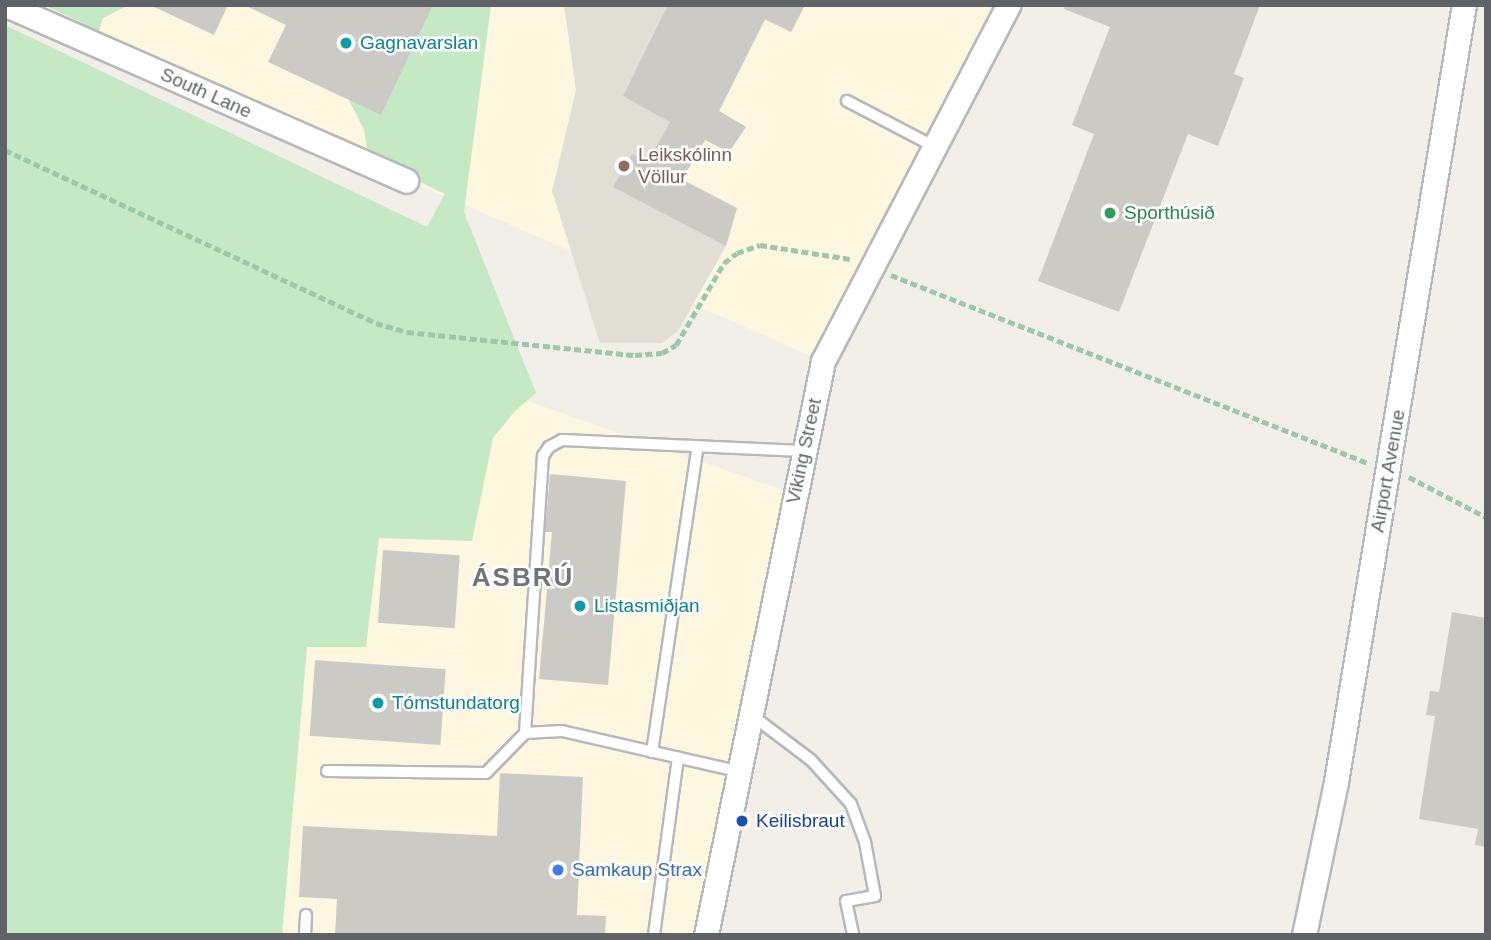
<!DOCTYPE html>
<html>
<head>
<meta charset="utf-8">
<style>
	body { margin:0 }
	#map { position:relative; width:1491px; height:940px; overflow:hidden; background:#f1efe8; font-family:Arial,sans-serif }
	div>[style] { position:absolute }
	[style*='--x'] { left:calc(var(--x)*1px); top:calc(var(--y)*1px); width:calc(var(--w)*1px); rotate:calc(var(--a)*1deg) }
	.commercial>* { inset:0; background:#fef7e0 }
	.education>* { inset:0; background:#e1ded6 }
	.green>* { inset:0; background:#c5e8c5 }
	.building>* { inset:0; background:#cccac5; transform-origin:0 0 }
	.path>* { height:4.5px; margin-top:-2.25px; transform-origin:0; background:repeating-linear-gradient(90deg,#9cc7a9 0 7px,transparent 0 10.5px) }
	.roads { filter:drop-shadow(2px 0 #b5b8bc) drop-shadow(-2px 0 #b5b8bc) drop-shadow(0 2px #b5b8bc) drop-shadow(0 -2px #b5b8bc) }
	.lane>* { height:10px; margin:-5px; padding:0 5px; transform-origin:5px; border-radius:5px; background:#fff }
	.street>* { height:23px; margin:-11.5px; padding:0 11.5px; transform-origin:11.5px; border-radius:11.5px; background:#fff }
	.dots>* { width:19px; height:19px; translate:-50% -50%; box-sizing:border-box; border:4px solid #fff; border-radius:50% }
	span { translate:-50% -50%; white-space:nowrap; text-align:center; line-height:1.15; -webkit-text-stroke:5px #fff; paint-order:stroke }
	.culture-label { font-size:19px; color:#0d838f }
	.left { translate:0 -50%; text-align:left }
	.street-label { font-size:19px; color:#5f6368 }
	.education-label { font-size:19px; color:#785e54 }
	.leisure-label { font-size:19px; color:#27864d }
	.transit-label { font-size:19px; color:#164399 }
	.shop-label { font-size:19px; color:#366cbe }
	.district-label { font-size:26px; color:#70757a; font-weight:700; letter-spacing:2px }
	.frame { position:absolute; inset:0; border:7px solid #5f6368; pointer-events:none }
</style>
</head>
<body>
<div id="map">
	<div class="commercial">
		<i style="clip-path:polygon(6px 5px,1008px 5px,823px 361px)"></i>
		<i style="clip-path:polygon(341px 336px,783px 490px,750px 714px,708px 935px,259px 935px)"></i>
	</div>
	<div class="education">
		<i style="clip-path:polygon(564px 5px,805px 5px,791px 32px,765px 20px,719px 111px,746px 127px,729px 152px,705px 140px,682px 179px,737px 208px,726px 246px,678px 331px,662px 343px,600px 343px,552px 191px,576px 90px)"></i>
	</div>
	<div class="green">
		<i style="clip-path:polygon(44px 5px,127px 5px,127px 6px,103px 18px,99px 31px)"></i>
		<i style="clip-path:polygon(433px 5px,491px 5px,464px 212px,536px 393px,515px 411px,493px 438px,472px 541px,379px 538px,366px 647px,307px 647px,282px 935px,5px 935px,5px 25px,427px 227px,445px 194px,375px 161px,368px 153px,364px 130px,349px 100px)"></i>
	</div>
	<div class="building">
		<i style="clip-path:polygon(150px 5px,228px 5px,214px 35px)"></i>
		<i style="clip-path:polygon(244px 5px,433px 5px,381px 115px,268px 62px,286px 25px)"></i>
		<i style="clip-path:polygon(668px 5px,805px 5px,791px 32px,765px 19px,719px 111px,746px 127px,729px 152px,705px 140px,682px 180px,737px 208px,726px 246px,613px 187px,632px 154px,648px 161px,670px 122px,623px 96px)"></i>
		<i style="clip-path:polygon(1065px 5px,1260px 5px,1234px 74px,1244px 78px,1218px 146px,1188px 134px,1119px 312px,1038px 281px,1094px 134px,1072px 125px,1110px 27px,1064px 9px)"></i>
		<i style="clip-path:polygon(550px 474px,626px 481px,608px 685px,539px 679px,552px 532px,545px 532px)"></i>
		<i style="left:383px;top:550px;width:77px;height:73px;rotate:4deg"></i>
		<i style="clip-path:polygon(1452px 612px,1486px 618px,1486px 847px,1475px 845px,1478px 829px,1419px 819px,1435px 716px,1426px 715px,1430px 691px,1439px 692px)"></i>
		<i style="left:315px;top:660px;width:131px;height:76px;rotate:4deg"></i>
		<i style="clip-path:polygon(500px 773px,583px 777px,577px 915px,606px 916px,605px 935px,335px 935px,337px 899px,299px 897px,303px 826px,497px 836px)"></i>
	</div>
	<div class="path">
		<i style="--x:5;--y:150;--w:409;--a:25"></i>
		<i style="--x:376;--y:323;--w:32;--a:16"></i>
		<i style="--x:407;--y:332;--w:229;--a:5.8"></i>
		<i style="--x:635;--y:355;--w:27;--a:-4"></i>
		<i style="--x:662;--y:353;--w:16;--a:-30"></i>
		<i style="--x:676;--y:345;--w:95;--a:-59.7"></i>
		<i style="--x:724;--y:263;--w:16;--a:-38"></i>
		<i style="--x:737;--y:253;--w:24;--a:-19"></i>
		<i style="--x:760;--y:245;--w:91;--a:8.8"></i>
		<i style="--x:891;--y:275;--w:513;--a:21.51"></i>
		<i style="--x:1409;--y:477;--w:87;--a:27.5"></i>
	</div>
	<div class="roads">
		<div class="lane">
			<i style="--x:847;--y:101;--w:99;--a:27.6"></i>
			<i style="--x:750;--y:714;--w:76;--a:37"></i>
			<i style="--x:811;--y:760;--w:59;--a:47.7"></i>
			<i style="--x:851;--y:804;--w:40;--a:69.8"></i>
			<i style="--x:865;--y:842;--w:55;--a:79.5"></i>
			<i style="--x:875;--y:896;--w:29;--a:170"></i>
			<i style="--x:846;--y:901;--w:35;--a:78"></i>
			<i style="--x:525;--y:733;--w:278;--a:-86.3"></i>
			<i style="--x:543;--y:456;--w:11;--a:-56"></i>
			<i style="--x:549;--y:447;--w:15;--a:-28"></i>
			<i style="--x:562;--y:440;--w:241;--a:2.6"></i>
			<i style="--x:652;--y:752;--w:309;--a:-81.5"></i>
			<i style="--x:327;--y:771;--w:159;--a:0.7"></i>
			<i style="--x:486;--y:773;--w:56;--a:-45.7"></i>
			<i style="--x:525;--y:733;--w:37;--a:-3"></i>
			<i style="--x:562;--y:731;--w:180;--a:12.9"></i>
			<i style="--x:305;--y:935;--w:20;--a:-87"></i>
			<i style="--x:654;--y:935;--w:179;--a:-82.3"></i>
		</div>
		<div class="street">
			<i style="--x:6;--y:5;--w:437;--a:23.7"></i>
			<i style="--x:706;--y:935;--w:586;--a:-78.48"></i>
			<i style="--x:823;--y:361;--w:401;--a:-62.5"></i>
			<i style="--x:1304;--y:935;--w:156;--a:-78.2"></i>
			<i style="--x:1336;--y:782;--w:787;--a:-80.65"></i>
		</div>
	</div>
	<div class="dots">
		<i style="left:346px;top:43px;background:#0f9aa8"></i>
		<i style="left:624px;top:166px;background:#8d6e63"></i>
		<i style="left:1110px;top:213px;background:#2e9e5b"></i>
		<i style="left:580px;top:606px;background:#0f9aa8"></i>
		<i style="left:378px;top:703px;background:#0f9aa8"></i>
		<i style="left:742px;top:821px;background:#1a4fb4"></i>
		<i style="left:558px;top:870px;background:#3f7fe0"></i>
	</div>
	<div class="culture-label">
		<span class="left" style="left:360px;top:43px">Gagnavarslan</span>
		<span class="left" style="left:594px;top:606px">Listasmiðjan</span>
		<span class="left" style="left:392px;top:703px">Tómstundatorg</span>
	</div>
	<div class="street-label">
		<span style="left:206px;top:93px;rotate:24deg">South Lane</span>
		<span style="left:804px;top:451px;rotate:-78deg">Viking Street</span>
		<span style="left:1388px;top:471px;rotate:-80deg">Airport Avenue</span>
	</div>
	<div class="education-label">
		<span class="left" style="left:638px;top:166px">Leikskólinn<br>Völlur</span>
	</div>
	<div class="leisure-label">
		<span class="left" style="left:1124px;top:213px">Sporthúsið</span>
	</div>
	<div class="transit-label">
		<span class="left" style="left:756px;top:821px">Keilisbraut</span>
	</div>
	<div class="shop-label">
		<span class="left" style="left:572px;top:870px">Samkaup Strax</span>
	</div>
	<div class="district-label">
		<span style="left:523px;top:578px">ÁSBRÚ</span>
	</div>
	<div class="frame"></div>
</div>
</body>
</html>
